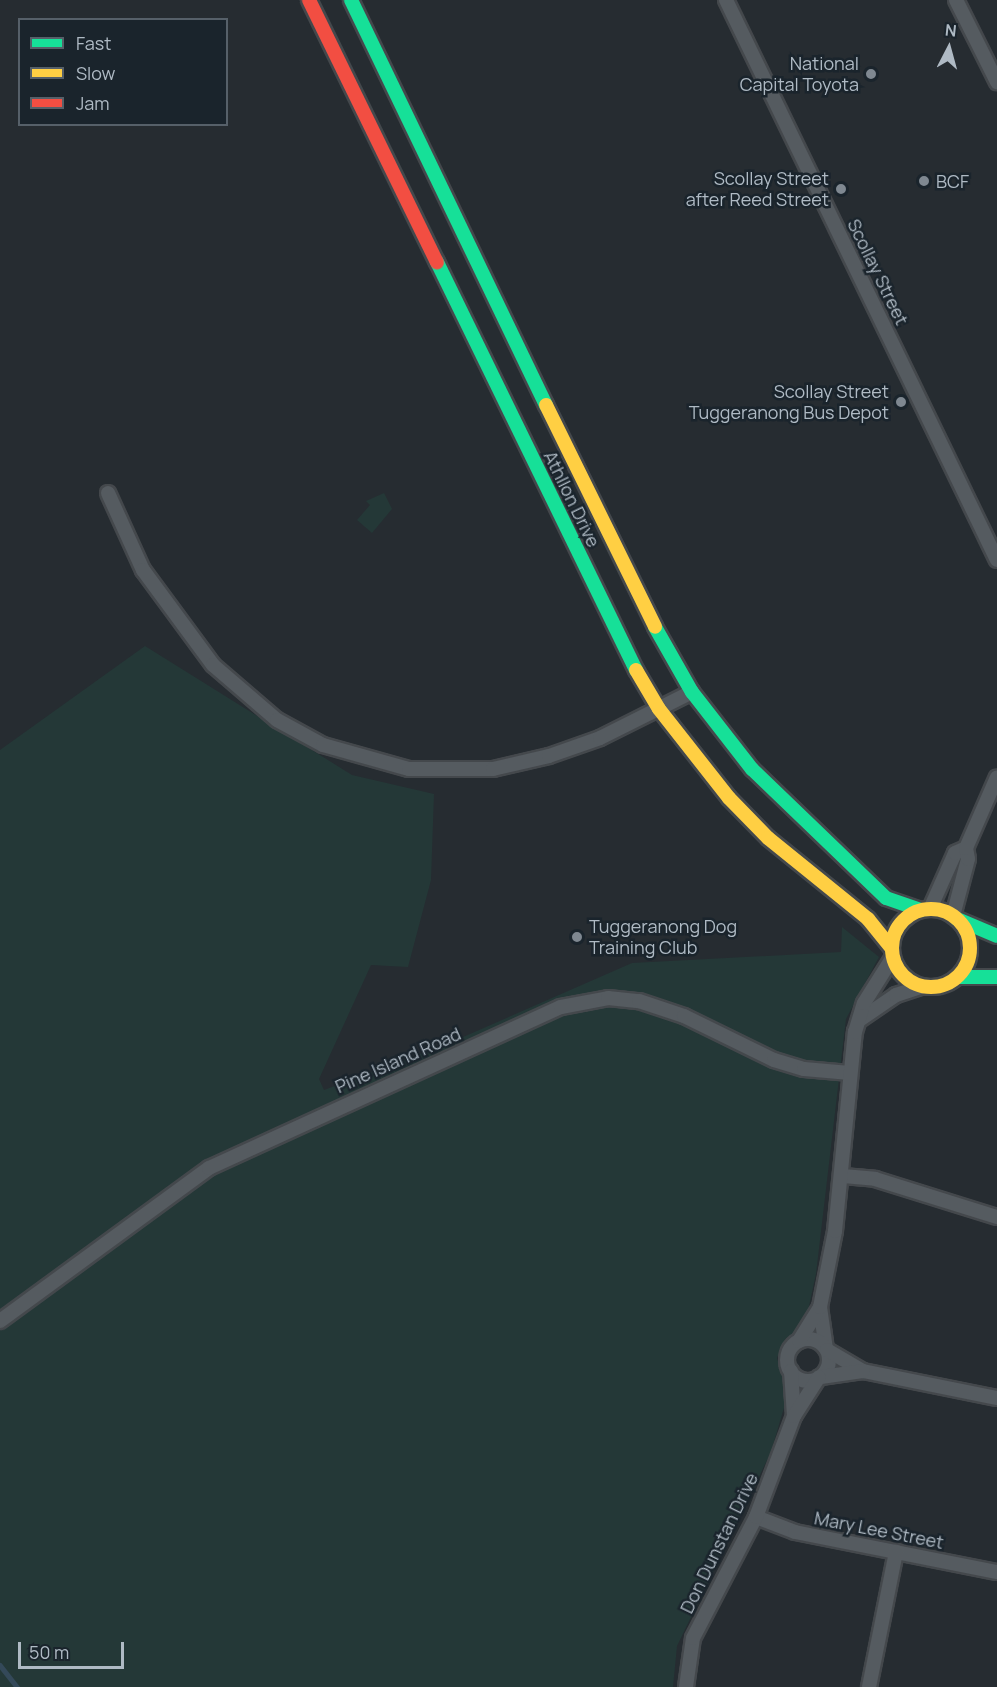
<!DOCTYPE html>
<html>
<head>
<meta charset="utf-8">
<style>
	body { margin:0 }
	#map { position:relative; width:997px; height:1687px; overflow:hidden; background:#262c31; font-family:Manrope,sans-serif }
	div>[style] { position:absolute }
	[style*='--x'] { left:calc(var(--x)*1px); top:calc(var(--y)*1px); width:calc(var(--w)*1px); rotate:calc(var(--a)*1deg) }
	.green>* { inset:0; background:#243837 }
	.stream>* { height:4.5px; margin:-2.25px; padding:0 2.25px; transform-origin:2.25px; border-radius:2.25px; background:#344959 }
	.roads { filter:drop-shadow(2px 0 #44484c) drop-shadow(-2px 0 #44484c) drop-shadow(0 2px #44484c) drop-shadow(0 -2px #44484c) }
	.street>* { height:14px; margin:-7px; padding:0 7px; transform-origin:7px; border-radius:7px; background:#555b60 }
	.street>.ring { margin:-7px; padding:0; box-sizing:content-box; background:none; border:14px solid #555b60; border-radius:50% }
	.fast>* { height:14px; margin:-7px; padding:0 7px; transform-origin:7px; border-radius:7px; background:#16e098 }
	.slow>* { height:14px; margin:-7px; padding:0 7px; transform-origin:7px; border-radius:7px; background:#ffcf43 }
	.slow>.ring { margin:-7px; padding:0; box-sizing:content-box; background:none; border:14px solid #ffcf43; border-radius:50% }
	.jam>* { height:14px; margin:-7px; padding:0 7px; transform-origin:7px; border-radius:7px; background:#f24e42 }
	.dots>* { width:16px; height:16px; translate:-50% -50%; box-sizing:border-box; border:3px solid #1a242c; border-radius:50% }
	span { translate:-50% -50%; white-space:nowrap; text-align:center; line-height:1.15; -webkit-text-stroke:5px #1a242c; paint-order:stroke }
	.poi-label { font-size:18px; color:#afbac4 }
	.right { translate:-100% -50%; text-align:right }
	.left { translate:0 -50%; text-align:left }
	.street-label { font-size:18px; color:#afbac4 }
	.legend { position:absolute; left:18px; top:18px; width:210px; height:108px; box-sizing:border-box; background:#1a242c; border:2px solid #566069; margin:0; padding:8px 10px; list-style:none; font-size:18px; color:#afbac4 }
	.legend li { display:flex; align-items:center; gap:12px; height:30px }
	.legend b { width:30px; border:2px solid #566069 }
	.north { position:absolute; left:919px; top:18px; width:60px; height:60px; -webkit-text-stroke:4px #1a242c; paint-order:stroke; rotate:6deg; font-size:16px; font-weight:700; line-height:24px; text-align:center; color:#afbac4 }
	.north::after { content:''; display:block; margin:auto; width:21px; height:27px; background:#afbac4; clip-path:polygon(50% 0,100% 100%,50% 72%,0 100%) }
	.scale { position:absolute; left:18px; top:1642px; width:106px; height:27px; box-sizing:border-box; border:3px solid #afbac4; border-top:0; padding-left:8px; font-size:18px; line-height:21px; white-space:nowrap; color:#afbac4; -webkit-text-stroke:4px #1a242c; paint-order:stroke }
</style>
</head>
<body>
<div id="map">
	<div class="green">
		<i style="clip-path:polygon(384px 493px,392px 509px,372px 533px,357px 520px,370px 505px,366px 501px)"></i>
		<i style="clip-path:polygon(145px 646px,352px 775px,434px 794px,431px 880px,408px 967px,371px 965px,319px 1079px,324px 1090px,454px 1041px,632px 963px,841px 952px,842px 927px,879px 957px,846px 1019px,816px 1274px,808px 1311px,797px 1332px,786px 1338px,777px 1358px,788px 1394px,771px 1452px,677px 1646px,673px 1687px,0 1687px,0 750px)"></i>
	</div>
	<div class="stream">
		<i style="--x:0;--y:1665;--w:28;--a:52"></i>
	</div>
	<div class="roads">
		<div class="street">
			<i style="--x:726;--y:0;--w:622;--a:64.18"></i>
			<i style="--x:956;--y:0;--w:92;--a:63.4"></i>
			<i style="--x:108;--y:493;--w:85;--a:65.6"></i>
			<i style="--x:143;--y:570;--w:118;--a:53.6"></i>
			<i style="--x:213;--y:665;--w:84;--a:40.7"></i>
			<i style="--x:277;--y:720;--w:52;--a:28.5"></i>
			<i style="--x:323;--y:745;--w:89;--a:15.6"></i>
			<i style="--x:409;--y:769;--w:84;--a:0"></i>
			<i style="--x:493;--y:769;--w:57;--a:-13.1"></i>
			<i style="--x:549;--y:756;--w:54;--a:-19.4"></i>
			<i style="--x:600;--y:738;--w:103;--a:-26.6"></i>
			<i style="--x:930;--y:909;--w:61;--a:-65.9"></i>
			<i style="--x:955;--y:853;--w:12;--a:-24"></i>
			<i style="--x:953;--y:916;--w:59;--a:-75.3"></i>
			<i style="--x:968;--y:859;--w:11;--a:-100"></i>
			<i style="--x:966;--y:848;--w:77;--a:-66.4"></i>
			<i style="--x:861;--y:1019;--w:42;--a:-34.4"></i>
			<i style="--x:896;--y:995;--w:28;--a:-18"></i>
			<i style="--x:843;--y:1176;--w:32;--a:5"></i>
			<i style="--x:875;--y:1179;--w:128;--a:17.3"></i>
			<i style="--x:820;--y:1307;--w:42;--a:81.9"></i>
			<i style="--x:0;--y:1321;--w:259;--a:-36.2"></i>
			<i style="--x:209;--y:1168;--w:387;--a:-24.6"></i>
			<i style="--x:561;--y:1007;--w:48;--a:-10.8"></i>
			<i style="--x:608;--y:998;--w:31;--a:6"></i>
			<i style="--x:639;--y:1001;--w:47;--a:18.4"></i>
			<i style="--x:684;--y:1016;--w:100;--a:26.1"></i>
			<i style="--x:774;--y:1060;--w:31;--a:17"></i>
			<i style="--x:804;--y:1069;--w:46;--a:5"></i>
			<i class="ring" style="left:787px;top:1339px;width:28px;height:28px"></i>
			<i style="--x:799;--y:1341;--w:40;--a:-58"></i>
			<i style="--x:820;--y:1307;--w:77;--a:-78.8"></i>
			<i style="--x:835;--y:1231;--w:200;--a:-84.3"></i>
			<i style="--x:855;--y:1032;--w:30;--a:-73"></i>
			<i style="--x:864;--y:1003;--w:54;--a:-57.8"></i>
			<i style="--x:827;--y:1350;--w:42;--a:30.3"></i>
			<i style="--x:863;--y:1371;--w:137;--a:11.4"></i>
			<i style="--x:791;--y:1371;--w:45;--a:86.2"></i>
			<i style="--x:821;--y:1377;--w:42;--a:-8.1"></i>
			<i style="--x:756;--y:1517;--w:42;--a:21"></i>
			<i style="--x:795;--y:1532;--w:206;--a:11.2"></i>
			<i style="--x:686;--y:1687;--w:49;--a:-81.9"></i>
			<i style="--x:693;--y:1638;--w:136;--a:-62.5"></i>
			<i style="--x:756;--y:1517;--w:108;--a:-69.4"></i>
			<i style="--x:794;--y:1416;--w:46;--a:-57.3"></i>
			<i style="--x:869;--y:1687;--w:138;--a:-78.7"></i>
		</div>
		<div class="fast">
			<i style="--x:351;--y:0;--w:449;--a:64.3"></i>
			<i style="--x:437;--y:262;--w:454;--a:64"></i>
			<i style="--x:655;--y:627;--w:75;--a:60.4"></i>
			<i style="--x:692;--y:692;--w:98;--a:52.1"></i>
			<i style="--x:752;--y:769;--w:186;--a:43.9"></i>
			<i style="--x:886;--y:898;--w:37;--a:19"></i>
			<i style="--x:957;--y:919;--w:43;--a:23"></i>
			<i style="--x:958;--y:977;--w:39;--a:0"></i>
		</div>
		<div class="slow">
			<i style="--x:546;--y:405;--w:247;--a:63.8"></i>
			<i style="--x:636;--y:670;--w:45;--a:59.5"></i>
			<i style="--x:659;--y:709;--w:113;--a:51.8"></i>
			<i style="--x:729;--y:798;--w:56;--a:45.7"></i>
			<i style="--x:768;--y:838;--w:129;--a:39"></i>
			<i style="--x:868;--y:919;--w:38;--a:51"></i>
			<i class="ring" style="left:892px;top:909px;width:64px;height:64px"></i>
		</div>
		<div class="jam">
			<i style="--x:309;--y:0;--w:292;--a:64"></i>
		</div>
	</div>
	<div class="dots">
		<i style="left:871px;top:74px;background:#7f8891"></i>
		<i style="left:924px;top:181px;background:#7f8891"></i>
		<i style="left:841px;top:189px;background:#7f8891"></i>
		<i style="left:901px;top:402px;background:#7f8891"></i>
		<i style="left:577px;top:937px;background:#7f8891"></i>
	</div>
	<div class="poi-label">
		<span class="right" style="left:859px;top:74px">National<br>Capital Toyota</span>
		<span class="right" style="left:829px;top:189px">Scollay Street<br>after Reed Street</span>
		<span class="left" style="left:936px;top:181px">BCF</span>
		<span class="right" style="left:889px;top:402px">Scollay Street<br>Tuggeranong Bus Depot</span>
		<span class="left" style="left:589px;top:937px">Tuggeranong Dog<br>Training Club</span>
	</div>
	<div class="street-label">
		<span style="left:878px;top:272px;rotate:64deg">Scollay Street</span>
		<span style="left:572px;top:499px;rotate:64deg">Athllon Drive</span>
		<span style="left:398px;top:1060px;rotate:-24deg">Pine Island Road</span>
		<span style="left:879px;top:1530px;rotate:11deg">Mary Lee Street</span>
		<span style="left:719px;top:1543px;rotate:-64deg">Don Dunstan Drive</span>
	</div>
	<ul class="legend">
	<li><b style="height:8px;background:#16e098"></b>Fast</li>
	<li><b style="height:8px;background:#ffcf43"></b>Slow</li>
	<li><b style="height:8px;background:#f24e42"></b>Jam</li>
	</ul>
	<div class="north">N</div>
	<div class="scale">50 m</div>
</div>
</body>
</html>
